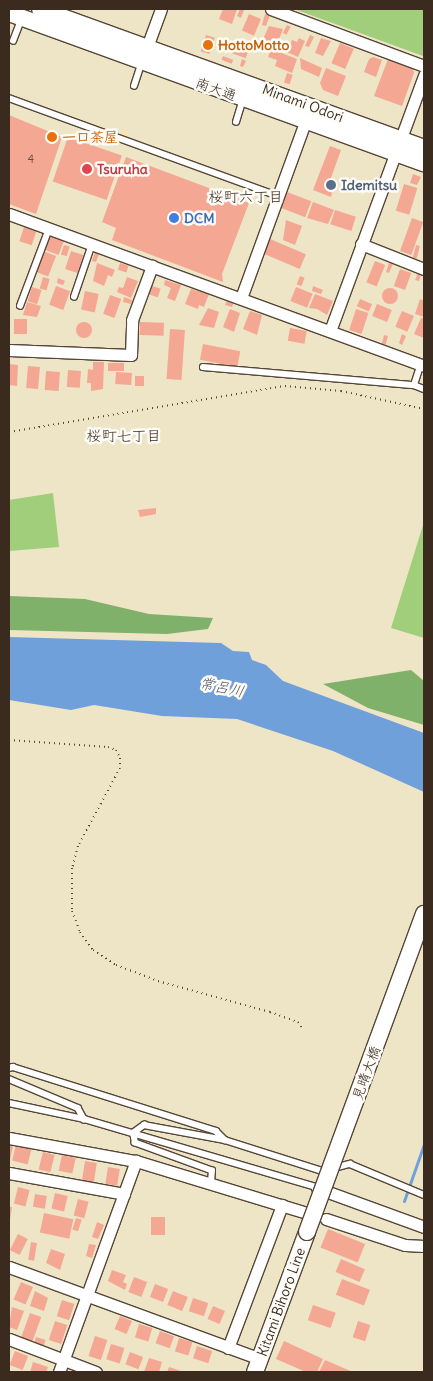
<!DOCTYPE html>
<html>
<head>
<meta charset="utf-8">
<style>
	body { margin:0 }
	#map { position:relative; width:433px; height:1381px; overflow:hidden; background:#eee5c7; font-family:Delius,"Klee One",sans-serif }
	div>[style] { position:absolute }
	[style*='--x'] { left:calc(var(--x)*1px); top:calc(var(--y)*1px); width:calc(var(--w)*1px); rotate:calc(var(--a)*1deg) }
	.green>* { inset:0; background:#a1ce7b }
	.forest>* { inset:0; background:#80b16b }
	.water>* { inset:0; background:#6fa0da }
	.stream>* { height:3px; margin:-1.5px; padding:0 1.5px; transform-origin:1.5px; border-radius:1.5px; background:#6fa0da }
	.building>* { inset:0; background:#f4a793; transform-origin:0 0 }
	.round { border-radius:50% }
	.path>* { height:2px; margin-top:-1px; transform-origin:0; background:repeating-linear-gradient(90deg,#564637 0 1px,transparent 0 5px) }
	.roads { filter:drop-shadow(1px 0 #564637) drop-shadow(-1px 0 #564637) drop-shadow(0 1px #564637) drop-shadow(0 -1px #564637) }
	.lane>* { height:5.5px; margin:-2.75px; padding:0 2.75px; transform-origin:2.75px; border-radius:2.75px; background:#fff }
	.street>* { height:11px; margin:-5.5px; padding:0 5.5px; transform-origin:5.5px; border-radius:5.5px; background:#fff }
	.secondary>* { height:16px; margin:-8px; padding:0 8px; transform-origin:8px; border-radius:8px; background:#fff }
	.bridges { filter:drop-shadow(1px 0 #564637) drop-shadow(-1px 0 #564637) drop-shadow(0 1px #564637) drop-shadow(0 -1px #564637) }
	.secondary-bridge>* { height:16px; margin:-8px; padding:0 8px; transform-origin:8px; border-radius:8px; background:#fff }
	.dots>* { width:14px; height:14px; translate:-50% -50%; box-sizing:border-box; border:2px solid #fdfcf7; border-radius:50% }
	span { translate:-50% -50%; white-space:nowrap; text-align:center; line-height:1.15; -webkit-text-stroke:5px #fdfcf7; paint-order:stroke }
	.number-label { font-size:11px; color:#69493b }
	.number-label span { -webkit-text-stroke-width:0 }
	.food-label { font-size:14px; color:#c56008; font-weight:700 }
	.left { translate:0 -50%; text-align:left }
	.street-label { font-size:14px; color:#3b2a1e }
	.health-label { font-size:14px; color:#be3a42; font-weight:700 }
	.service-label { font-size:14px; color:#4e5e75; font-weight:700 }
	.shop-label { font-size:14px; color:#366cbe; font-weight:700 }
	.neighbourhood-label { font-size:15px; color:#3b2a1e }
	.water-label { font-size:15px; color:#505969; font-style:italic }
	.frame { position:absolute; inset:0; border:10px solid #3b2a1e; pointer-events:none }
</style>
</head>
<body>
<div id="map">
	<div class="green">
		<i style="clip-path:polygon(294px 9px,424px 9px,424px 53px,423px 56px)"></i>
		<i style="clip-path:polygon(53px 493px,59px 547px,9px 551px,9px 500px)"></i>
		<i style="clip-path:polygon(424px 522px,424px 638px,391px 628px)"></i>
	</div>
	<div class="forest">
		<i style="clip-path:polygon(9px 596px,85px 599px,149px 614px,213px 618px,208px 629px,167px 634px,9px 630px)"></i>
		<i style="clip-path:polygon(411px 670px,424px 681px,424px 725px,368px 708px,323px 684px)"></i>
	</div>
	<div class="water">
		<i style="clip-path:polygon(9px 637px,221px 643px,233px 651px,249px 652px,252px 660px,266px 665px,283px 681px,424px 733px,424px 792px,333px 751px,237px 719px,162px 716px,94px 705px,71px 710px,9px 700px)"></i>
	</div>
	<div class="stream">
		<i style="--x:404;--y:1201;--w:60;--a:-70.7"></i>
	</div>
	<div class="building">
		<i style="clip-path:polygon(223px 9px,237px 9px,232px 24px,219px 19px)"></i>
		<i style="clip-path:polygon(240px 9px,244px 10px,241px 18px,237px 16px)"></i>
		<i style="left:249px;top:14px;width:13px;height:18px;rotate:23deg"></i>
		<i style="clip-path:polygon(265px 14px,270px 15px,266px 26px,262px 25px)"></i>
		<i style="left:287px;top:25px;width:4px;height:9px;rotate:27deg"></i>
		<i style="clip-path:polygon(269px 26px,283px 29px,276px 47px,263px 39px)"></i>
		<i style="left:206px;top:35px;width:9px;height:17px;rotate:18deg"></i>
		<i style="clip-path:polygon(310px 35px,314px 37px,309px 47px,305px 46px)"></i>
		<i style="left:237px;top:38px;width:15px;height:16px;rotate:20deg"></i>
		<i style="clip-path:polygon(299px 38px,305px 41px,298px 57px,287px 52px,292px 40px,297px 42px)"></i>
		<i style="clip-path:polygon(321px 38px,331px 41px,323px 56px,315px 53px)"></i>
		<i style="left:340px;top:43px;width:15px;height:22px;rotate:23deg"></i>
		<i style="clip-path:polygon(271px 49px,297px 59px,292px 73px,275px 66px,277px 60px,268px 57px)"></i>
		<i style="left:223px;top:56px;width:11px;height:4px;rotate:22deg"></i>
		<i style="clip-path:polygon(373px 57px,382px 60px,376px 77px,364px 72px,369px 59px)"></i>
		<i style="clip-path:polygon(300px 58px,322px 68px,319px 77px,301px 69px)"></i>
		<i style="clip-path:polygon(242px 59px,246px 61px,243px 67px,240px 66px)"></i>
		<i style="clip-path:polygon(388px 59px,413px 69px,414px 73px,402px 106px,374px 96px)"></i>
		<i style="clip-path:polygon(326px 68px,346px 76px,338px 96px,323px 90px,320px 83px)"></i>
		<i style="left:287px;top:73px;width:6px;height:10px;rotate:18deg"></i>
		<i style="clip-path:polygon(9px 115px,62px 137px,36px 214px,9px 204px)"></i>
		<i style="left:68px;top:137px;width:57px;height:47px;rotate:19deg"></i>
		<i style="clip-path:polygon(330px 146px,341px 150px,327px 189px,332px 193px,331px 197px,313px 190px)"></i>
		<i style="clip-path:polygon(126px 157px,249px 203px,222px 274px,223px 282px,112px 240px,116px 228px,102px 222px)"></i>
		<i style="clip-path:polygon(413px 174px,421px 177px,417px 185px,410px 183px)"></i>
		<i style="clip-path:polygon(364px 180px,371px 183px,369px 190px,361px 188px)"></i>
		<i style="left:404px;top:184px;width:14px;height:28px;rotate:17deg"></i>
		<i style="left:287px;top:192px;width:26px;height:17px;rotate:21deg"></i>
		<i style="clip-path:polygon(313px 202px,334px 210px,328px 224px,307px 218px)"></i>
		<i style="left:335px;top:210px;width:22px;height:15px;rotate:18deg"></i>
		<i style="left:412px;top:218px;width:12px;height:35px;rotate:20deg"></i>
		<i style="clip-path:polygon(286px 220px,302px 226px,295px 245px,283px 240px)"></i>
		<i style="left:24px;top:227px;width:13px;height:15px;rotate:18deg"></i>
		<i style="left:48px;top:235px;width:17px;height:15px;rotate:21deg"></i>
		<i style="left:270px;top:239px;width:39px;height:16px;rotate:23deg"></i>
		<i style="left:64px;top:245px;width:6px;height:10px;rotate:18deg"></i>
		<i style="left:416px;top:245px;width:4px;height:13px;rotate:14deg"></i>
		<i style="left:43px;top:251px;width:14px;height:22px;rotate:21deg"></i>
		<i style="left:71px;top:251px;width:13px;height:19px;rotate:18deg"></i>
		<i style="clip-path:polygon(95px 252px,99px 254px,96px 262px,92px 261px)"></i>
		<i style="left:375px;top:261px;width:11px;height:23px;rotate:22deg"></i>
		<i style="clip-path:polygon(97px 263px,115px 270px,112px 277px,108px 275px,104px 286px,93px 281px)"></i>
		<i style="left:120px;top:263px;width:9px;height:7px;rotate:18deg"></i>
		<i style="clip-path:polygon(389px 263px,393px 264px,389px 273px,386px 272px)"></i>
		<i style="left:400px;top:269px;width:12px;height:18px;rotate:20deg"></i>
		<i style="clip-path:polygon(418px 273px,421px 274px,419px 281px,415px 280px)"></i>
		<i style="left:300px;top:276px;width:5px;height:9px;rotate:22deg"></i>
		<i style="left:43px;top:277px;width:7px;height:12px;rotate:16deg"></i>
		<i style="clip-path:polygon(127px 277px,138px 281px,131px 298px,117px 292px,119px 287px,123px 288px)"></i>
		<i style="clip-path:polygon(58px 278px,65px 281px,63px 285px,57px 283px)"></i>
		<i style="clip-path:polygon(165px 280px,181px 285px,175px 301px,167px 298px,171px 288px,164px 285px)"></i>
		<i style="left:56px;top:286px;width:15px;height:20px;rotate:20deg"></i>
		<i style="left:152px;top:286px;width:9px;height:9px;rotate:18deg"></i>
		<i style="clip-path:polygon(313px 286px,323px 290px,321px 294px,312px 291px)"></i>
		<i style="left:32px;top:287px;width:10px;height:15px;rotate:17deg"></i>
		<i style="left:296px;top:287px;width:18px;height:15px;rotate:22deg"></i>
		<i class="round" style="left:382px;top:288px;width:16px;height:16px"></i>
		<i style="clip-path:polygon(191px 289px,209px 294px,204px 307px,199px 305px,198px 309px,185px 304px)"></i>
		<i style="left:85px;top:291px;width:14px;height:19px;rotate:12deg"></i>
		<i style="clip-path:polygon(315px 294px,333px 301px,327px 315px,317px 309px,309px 308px)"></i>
		<i style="left:110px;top:295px;width:12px;height:20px;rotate:20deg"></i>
		<i style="clip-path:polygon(124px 297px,132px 300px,131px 304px,123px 302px)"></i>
		<i style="left:360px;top:299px;width:13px;height:8px;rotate:23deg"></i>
		<i style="clip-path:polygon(420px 299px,424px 301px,424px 317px,415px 314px)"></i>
		<i style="clip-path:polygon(227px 300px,234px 302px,232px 307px,225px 305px)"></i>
		<i style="clip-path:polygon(27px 302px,41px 306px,37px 317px,23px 315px)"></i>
		<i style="left:377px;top:304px;width:16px;height:13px;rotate:22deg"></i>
		<i style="clip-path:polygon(208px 308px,219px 312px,214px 328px,199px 325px)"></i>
		<i style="clip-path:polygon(230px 309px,240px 313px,234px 332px,223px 327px)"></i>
		<i style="left:356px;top:309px;width:13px;height:22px;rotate:18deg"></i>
		<i style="clip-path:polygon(250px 311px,262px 315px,257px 335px,243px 329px)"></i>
		<i style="left:402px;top:311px;width:13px;height:17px;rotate:23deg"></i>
		<i style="clip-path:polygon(421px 318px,424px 319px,424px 338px,414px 334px)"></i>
		<i style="left:14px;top:319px;width:13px;height:15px"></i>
		<i style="left:140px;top:322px;width:24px;height:13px;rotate:2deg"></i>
		<i class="round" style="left:76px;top:322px;width:16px;height:16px"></i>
		<i style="left:290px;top:328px;width:17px;height:13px;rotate:10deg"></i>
		<i style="left:170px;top:329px;width:15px;height:50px;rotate:4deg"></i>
		<i style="clip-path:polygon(402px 334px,406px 336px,402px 345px,399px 343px)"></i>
		<i style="left:384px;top:335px;width:4px;height:9px;rotate:14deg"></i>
		<i style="left:203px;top:344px;width:38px;height:16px;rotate:11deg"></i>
		<i style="clip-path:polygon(93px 362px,104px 362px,103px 389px,91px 391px,91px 383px,87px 383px,88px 369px,93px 370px)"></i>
		<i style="left:108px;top:363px;width:16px;height:8px"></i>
		<i style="clip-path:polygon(9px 364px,18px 365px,17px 386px,9px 385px)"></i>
		<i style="left:28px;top:366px;width:12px;height:22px;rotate:5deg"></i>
		<i style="left:68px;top:370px;width:13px;height:17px;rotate:4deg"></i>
		<i style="left:46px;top:371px;width:14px;height:19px;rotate:4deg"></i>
		<i style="left:116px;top:372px;width:16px;height:12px;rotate:4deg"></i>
		<i style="left:135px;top:376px;width:9px;height:10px"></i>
		<i style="clip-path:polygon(156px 508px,156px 514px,140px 517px,138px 510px)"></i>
		<i style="left:16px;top:1145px;width:16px;height:16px;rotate:14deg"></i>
		<i style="clip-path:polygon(9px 1146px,13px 1146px,10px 1160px,9px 1160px)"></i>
		<i style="left:43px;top:1152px;width:12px;height:18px;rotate:14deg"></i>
		<i style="left:62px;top:1155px;width:14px;height:16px;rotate:12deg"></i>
		<i style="left:85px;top:1161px;width:12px;height:22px;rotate:9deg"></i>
		<i style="left:108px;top:1167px;width:12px;height:17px;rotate:9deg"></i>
		<i style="left:18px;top:1187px;width:12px;height:17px;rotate:14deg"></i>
		<i style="left:55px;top:1193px;width:13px;height:16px;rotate:13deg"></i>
		<i style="left:35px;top:1194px;width:12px;height:13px;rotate:9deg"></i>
		<i style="left:78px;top:1199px;width:11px;height:17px;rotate:15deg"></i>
		<i style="clip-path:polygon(9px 1207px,12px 1207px,10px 1220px,9px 1220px)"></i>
		<i style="left:44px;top:1213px;width:30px;height:20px;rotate:12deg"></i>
		<i style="left:151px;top:1217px;width:14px;height:18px"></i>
		<i style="left:76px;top:1218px;width:6px;height:12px;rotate:18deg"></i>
		<i style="clip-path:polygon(97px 1222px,104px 1225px,98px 1239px,92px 1237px)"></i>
		<i style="left:328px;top:1229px;width:40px;height:20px;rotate:22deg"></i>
		<i style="left:18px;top:1234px;width:11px;height:18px;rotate:27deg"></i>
		<i style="left:31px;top:1242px;width:6px;height:18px;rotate:9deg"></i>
		<i style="clip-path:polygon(89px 1244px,96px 1245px,92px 1258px,86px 1256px)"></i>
		<i style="clip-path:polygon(51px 1249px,65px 1254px,60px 1270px,46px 1263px)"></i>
		<i style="left:341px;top:1259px;width:26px;height:14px;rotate:23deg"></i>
		<i style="clip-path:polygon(112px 1270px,126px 1275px,123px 1282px,127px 1284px,125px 1290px,108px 1281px)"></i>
		<i style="left:134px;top:1277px;width:14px;height:16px;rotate:21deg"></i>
		<i style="left:342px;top:1279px;width:30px;height:17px;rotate:21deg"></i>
		<i style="left:21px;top:1282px;width:13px;height:19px;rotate:23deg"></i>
		<i style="left:155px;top:1284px;width:14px;height:14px;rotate:21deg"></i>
		<i style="clip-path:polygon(35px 1291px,48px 1298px,44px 1311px,30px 1306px)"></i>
		<i style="left:173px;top:1291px;width:16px;height:15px;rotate:22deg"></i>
		<i style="left:193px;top:1298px;width:16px;height:14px;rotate:18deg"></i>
		<i style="left:62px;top:1300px;width:13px;height:17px;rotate:18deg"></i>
		<i style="left:313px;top:1305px;width:24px;height:16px;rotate:19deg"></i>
		<i style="left:213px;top:1306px;width:13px;height:14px;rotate:23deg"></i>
		<i style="clip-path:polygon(12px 1307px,24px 1311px,17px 1330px,9px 1327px)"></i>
		<i style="left:30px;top:1313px;width:12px;height:26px;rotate:20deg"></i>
		<i style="left:120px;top:1316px;width:13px;height:14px;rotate:23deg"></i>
		<i style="left:55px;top:1321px;width:13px;height:20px;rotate:18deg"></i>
		<i style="left:358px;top:1321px;width:13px;height:17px;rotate:18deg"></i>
		<i style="left:139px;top:1324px;width:14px;height:14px;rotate:17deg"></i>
		<i style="left:160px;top:1331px;width:15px;height:13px;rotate:20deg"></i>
		<i style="left:95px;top:1336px;width:13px;height:21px;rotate:18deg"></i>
		<i style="left:36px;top:1337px;width:10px;height:6px;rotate:17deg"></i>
		<i style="left:179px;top:1338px;width:14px;height:14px;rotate:17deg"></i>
		<i style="clip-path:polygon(284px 1341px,323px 1359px,317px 1372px,306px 1372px,276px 1359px)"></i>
		<i style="left:111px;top:1344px;width:14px;height:16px;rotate:17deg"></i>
		<i style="left:197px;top:1346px;width:16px;height:13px;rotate:18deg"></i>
		<i style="left:15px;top:1351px;width:14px;height:15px;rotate:21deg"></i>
		<i style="left:130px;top:1352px;width:14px;height:13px;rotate:21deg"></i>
		<i style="clip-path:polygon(149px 1358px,162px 1362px,159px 1372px,144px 1372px)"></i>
		<i style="clip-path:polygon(325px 1360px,353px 1372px,319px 1372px)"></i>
		<i style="clip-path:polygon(33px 1362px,48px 1367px,46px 1372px,30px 1372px)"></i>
		<i style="clip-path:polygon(169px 1367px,184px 1372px,167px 1372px)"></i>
	</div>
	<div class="path">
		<i style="--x:9;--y:432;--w:280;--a:-9.5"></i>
		<i style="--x:285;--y:386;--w:56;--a:5.1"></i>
		<i style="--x:341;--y:391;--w:85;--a:12.2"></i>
		<i style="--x:9;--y:740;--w:99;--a:4"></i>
		<i style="--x:108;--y:747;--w:9;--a:21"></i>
		<i style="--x:116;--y:750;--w:9;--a:63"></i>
		<i style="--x:120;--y:758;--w:10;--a:90"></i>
		<i style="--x:120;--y:768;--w:89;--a:118.3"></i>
		<i style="--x:78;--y:846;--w:23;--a:105"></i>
		<i style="--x:72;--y:868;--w:43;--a:90"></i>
		<i style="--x:72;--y:911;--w:22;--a:69"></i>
		<i style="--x:80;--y:932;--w:22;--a:54"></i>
		<i style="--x:93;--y:950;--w:27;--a:33"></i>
		<i style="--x:116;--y:965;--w:45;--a:20.9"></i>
		<i style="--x:158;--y:981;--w:116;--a:15.5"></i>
		<i style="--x:270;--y:1012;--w:30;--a:20"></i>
		<i style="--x:298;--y:1022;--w:9;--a:54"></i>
	</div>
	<div class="roads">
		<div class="lane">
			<i style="--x:13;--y:41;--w:22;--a:-69"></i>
			<i style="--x:134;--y:86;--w:25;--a:-72"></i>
			<i style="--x:9;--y:98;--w:286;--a:20"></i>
			<i style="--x:236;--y:122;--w:24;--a:-73"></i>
			<i style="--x:74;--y:297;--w:56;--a:-71.2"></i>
			<i style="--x:20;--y:306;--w:82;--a:-69.4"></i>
			<i style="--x:203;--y:367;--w:212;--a:4.9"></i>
			<i style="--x:414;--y:385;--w:11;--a:22"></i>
			<i style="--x:414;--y:385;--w:22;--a:-72"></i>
			<i style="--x:9;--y:1068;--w:4;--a:-14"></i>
			<i style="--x:13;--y:1067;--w:213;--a:17.5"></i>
			<i style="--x:216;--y:1131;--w:13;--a:45"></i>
			<i style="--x:9;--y:1079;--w:75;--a:22.8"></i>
			<i style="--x:78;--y:1108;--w:13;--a:61"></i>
			<i style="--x:9;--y:1103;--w:77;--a:12"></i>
			<i style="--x:84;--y:1119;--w:242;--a:16.3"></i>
			<i style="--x:211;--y:1182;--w:11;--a:-85"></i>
			<i style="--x:212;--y:1171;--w:82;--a:-160"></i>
			<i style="--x:135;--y:1143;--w:10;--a:-101"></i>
			<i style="--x:133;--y:1133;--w:14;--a:-36"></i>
			<i style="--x:144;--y:1125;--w:82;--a:10.5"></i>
			<i style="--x:225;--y:1140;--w:103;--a:17.6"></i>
			<i style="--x:323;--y:1171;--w:28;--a:-15"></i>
			<i style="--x:350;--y:1164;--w:80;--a:22.7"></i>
		</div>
		<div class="street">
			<i style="--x:271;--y:9;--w:163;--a:20.4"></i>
			<i style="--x:147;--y:47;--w:40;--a:-69.8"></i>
			<i style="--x:9;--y:214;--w:442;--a:20.1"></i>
			<i style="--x:361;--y:244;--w:68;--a:21.6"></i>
			<i style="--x:241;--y:298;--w:196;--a:-70"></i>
			<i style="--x:330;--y:331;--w:273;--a:-69.8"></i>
			<i style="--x:9;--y:350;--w:122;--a:2.3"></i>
			<i style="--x:131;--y:355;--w:35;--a:-88"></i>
			<i style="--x:132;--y:320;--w:58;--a:-69.7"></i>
			<i style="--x:9;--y:1138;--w:129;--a:10.3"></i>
			<i style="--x:136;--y:1161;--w:176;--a:16.9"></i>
			<i style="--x:9;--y:1173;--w:117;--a:10.3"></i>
			<i style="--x:317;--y:1188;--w:114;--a:20"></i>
			<i style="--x:326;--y:1219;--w:83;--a:18.2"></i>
			<i style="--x:405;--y:1245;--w:19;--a:3"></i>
			<i style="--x:9;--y:1267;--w:267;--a:20.1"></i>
			<i style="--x:9;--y:1339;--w:93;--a:20.8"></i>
			<i style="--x:228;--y:1348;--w:153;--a:-69.3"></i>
			<i style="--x:59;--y:1372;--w:225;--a:-70"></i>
		</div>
		<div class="secondary">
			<i style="--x:40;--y:9;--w:408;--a:19.9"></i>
			<i style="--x:9;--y:13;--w:441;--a:19.9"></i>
			<i style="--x:255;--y:1372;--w:149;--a:-69.6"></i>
		</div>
	</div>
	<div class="bridges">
		<div class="secondary-bridge">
			<i style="--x:307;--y:1232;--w:339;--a:-69.8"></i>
		</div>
	</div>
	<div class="dots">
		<i style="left:208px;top:45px;background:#e8710a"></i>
		<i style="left:52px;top:137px;background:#e8710a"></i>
		<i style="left:87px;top:169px;background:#e0444e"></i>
		<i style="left:331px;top:185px;background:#5c6f8a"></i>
		<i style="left:174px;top:218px;background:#3f7fe0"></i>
	</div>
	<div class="number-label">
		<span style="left:31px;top:159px">4</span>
	</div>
	<div class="food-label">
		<span class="left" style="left:218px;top:45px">HottoMotto</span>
		<span class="left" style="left:62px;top:137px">一口茶屋</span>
	</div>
	<div class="street-label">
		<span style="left:216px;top:89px;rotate:20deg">南大通</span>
		<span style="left:303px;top:103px;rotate:20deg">Minami Odori</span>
		<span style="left:366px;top:1073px;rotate:-70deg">見晴大橋</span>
		<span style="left:281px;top:1302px;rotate:-70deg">Kitami Bihoro Line</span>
	</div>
	<div class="health-label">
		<span class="left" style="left:97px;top:169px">Tsuruha</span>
	</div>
	<div class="service-label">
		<span class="left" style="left:341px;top:185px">Idemitsu</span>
	</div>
	<div class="shop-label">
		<span class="left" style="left:184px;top:218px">DCM</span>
	</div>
	<div class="neighbourhood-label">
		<span style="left:246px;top:197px">桜町六丁目</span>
		<span style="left:124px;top:436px">桜町七丁目</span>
	</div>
	<div class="water-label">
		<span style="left:222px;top:687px;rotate:12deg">常呂川</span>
	</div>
	<div class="frame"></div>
</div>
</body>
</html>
